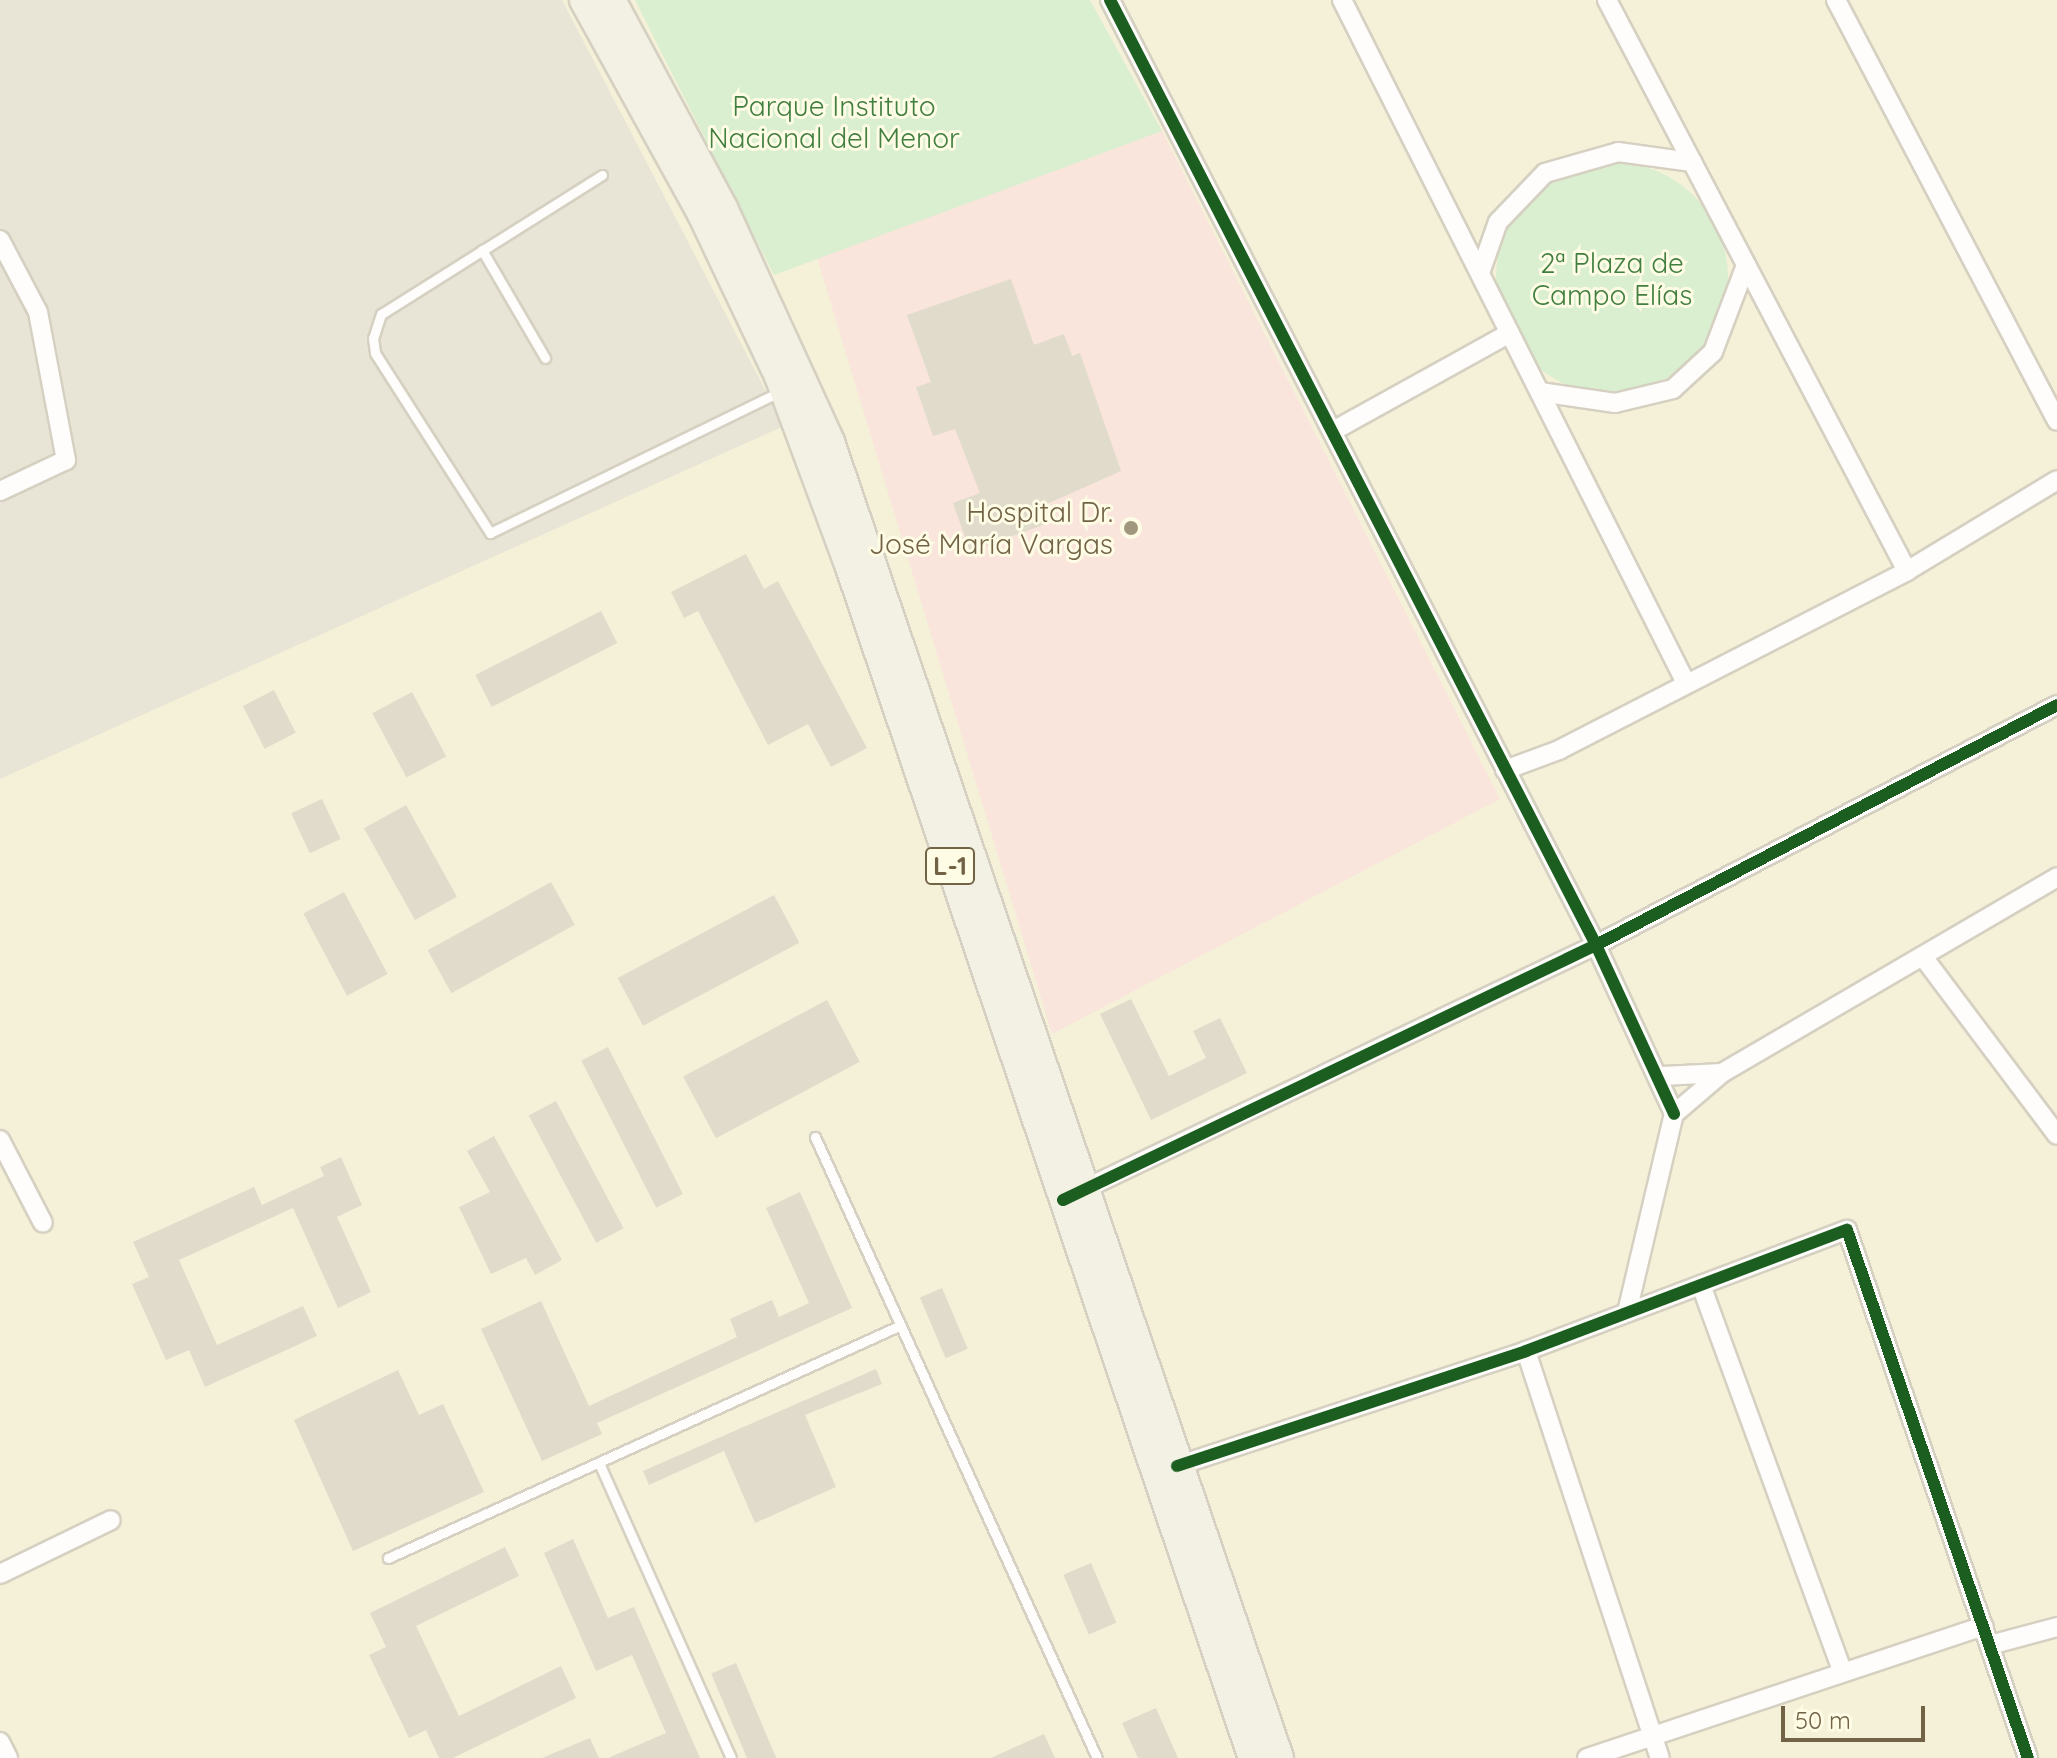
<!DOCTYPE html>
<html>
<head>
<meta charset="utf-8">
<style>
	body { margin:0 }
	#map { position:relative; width:2057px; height:1758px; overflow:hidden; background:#f6f4e6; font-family:Quicksand,sans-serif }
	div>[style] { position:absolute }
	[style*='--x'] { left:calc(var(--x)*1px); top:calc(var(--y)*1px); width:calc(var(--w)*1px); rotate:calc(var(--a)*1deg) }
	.residential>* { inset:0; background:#f5f1d8; transform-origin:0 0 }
	.industrial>* { inset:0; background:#e8e5d7 }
	.medical>* { inset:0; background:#f9e5db }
	.green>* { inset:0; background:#daeed0 }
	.round { border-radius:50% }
	.building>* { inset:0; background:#e0dbcb; transform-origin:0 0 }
	.roads { filter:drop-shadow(2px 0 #d5d0c1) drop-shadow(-2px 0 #d5d0c1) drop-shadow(0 2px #d5d0c1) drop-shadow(0 -2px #d5d0c1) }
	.lane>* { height:9px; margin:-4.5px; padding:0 4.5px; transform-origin:4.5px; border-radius:4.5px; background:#fefdfb }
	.street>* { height:18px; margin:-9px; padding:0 9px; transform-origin:9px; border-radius:9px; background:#fefdfb }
	.primary>* { height:28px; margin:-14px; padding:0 14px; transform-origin:14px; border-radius:14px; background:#f2f1e3 }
	.cycleway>* { height:12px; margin:-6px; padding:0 6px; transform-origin:6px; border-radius:6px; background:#1b5e20 }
	.dots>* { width:22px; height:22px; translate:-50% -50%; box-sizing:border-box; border:4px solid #fffce6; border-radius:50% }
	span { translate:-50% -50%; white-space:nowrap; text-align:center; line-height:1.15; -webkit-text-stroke:6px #fffce6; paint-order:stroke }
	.shield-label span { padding:2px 6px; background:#fffce6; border:2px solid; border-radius:6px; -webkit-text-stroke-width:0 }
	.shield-label { font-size:26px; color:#736346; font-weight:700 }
	.park-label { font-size:28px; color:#417f40 }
	.poi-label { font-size:28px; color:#736346 }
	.right { translate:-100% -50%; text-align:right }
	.scale { position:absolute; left:1781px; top:1706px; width:144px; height:36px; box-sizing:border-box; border:4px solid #736346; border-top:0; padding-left:10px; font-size:24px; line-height:28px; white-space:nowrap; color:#736346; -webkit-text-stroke:6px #fffce6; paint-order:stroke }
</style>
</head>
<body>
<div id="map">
	<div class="residential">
		<i style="left:0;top:0;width:2057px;height:1758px"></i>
	</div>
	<div class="industrial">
		<i style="clip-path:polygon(0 0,562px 0,784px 426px,0 779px)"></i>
	</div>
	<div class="medical">
		<i style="clip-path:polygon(1162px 131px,1500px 799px,1052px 1034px,817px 258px)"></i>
	</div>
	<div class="green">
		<i style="clip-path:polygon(635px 0,1090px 0,1162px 131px,774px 275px)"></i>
		<i class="round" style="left:1496px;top:162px;width:232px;height:232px"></i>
	</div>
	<div class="building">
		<i style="clip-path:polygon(1011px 279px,1034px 345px,1064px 334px,1072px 356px,1080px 353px,1121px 471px,1040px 507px,1046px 524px,970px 551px,953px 503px,980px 493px,955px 429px,933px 436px,916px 387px,931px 382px,907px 315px)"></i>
		<i style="clip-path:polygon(746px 554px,764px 589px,778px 581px,867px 748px,831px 767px,808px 724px,768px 745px,698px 611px,684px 618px,671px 592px)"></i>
		<i style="left:601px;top:611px;width:36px;height:141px;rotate:63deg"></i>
		<i style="left:274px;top:690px;width:48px;height:35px;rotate:63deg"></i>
		<i style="left:412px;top:692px;width:73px;height:45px;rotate:62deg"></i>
		<i style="left:322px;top:799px;width:44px;height:34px;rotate:65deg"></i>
		<i style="left:406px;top:805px;width:105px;height:48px;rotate:61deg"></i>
		<i style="left:551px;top:882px;width:49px;height:141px;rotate:61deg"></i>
		<i style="left:344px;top:892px;width:93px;height:46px;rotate:62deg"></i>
		<i style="left:774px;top:895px;width:54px;height:177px;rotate:62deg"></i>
		<i style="clip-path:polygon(1131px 999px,1169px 1076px,1206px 1058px,1193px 1031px,1220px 1018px,1247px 1073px,1151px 1120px,1100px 1014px)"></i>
		<i style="left:827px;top:1000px;width:70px;height:163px;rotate:62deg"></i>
		<i style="left:608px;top:1047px;width:165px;height:30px;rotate:63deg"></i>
		<i style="left:556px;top:1101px;width:144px;height:31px;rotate:62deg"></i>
		<i style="clip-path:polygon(494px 1136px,562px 1260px,535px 1275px,526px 1258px,491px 1274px,459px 1207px,490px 1192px,467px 1151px)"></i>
		<i style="clip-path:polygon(341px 1157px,362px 1205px,337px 1217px,371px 1292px,338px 1308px,293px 1208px,179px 1260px,217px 1345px,303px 1306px,317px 1336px,205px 1387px,189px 1350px,166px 1360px,132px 1284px,149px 1277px,133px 1242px,254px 1187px,262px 1205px,324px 1176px,320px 1167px)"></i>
		<i style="clip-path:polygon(800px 1192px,852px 1308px,597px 1423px,602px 1434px,542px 1461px,481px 1329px,541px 1301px,589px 1406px,737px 1337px,730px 1319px,772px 1300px,779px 1317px,809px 1303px,766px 1208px)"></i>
		<i style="left:942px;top:1288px;width:66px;height:24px;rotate:67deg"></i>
		<i style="clip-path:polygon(876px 1369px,882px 1384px,805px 1415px,836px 1487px,755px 1523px,724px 1451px,649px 1485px,643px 1471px)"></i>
		<i style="clip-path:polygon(398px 1370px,419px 1415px,443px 1404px,484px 1492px,353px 1551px,294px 1420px)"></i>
		<i style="clip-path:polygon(573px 1539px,608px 1618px,634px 1607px,700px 1758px,608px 1758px,666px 1733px,632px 1655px,596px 1671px,544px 1553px)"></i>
		<i style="clip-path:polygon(505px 1547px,519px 1576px,416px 1626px,459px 1716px,561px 1666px,576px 1698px,453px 1758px,439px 1758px,426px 1730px,409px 1738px,369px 1655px,386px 1647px,370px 1613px)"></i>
		<i style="left:1091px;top:1563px;width:65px;height:30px;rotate:67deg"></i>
		<i style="left:736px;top:1663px;width:103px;height:27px;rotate:67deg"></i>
		<i style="clip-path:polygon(1156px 1708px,1178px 1758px,1138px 1758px,1122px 1723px)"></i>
		<i style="clip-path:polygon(1044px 1734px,1055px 1758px,991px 1758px)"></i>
		<i style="clip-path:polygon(590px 1738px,599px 1758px,542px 1758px)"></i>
	</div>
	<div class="roads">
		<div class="lane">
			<i style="--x:602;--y:175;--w:261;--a:147.8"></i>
			<i style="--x:381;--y:314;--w:25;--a:108"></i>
			<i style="--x:373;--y:338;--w:15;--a:82"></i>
			<i style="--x:375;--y:353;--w:214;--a:57.4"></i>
			<i style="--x:490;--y:533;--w:324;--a:-26"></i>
			<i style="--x:482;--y:250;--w:125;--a:59.7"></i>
			<i style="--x:815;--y:1137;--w:682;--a:65.58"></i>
			<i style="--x:599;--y:1463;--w:323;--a:65.9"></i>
			<i style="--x:388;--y:1558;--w:563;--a:-24.43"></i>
		</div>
		<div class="street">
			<i style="--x:1110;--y:0;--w:1063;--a:62.78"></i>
			<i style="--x:1596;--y:945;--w:186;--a:65.2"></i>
			<i style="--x:1342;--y:0;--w:765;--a:63.27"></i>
			<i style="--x:1607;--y:0;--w:645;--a:62.28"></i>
			<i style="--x:1836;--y:0;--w:475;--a:62.3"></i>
			<i style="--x:0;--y:240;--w:81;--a:62.2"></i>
			<i style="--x:38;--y:312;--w:151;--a:79.3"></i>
			<i style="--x:66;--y:460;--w:73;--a:154.8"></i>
			<i style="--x:1480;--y:273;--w:54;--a:-70.6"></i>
			<i style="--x:1498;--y:222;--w:68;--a:-46.2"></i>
			<i style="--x:1545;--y:173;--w:76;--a:-16"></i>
			<i style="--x:1618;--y:152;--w:75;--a:7.7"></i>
			<i style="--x:1540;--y:392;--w:76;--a:8.3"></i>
			<i style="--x:1615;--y:403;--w:60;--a:-13.6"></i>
			<i style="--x:1673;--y:389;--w:54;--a:-42.8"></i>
			<i style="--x:1713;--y:352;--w:93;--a:-69.2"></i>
			<i style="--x:1333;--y:431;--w:202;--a:-29"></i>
			<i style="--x:1505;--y:770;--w:58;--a:-20.3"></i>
			<i style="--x:1559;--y:750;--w:391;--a:-27.2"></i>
			<i style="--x:1907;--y:571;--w:175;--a:-31.2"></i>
			<i style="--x:1924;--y:958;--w:221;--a:53.1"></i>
			<i style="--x:1662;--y:1076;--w:60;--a:-2.9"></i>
			<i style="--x:0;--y:1140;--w:93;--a:62.6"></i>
			<i style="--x:1076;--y:1193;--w:576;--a:-25.5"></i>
			<i style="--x:1596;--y:945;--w:520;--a:-27.5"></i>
			<i style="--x:1701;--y:1285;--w:411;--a:69.9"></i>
			<i style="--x:1628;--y:1308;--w:199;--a:-76.7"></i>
			<i style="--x:1674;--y:1114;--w:63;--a:-40.5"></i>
			<i style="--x:1722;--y:1073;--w:388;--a:-30.3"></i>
			<i style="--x:1526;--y:1351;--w:428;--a:71.8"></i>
			<i style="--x:1177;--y:1466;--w:367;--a:-18.2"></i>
			<i style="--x:1526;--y:1351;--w:343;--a:-20.7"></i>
			<i style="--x:1847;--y:1230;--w:558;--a:71.08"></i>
			<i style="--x:0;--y:1574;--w:123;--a:-25.9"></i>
			<i style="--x:1990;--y:1645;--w:69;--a:-15"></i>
			<i style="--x:0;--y:1742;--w:18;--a:63"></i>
			<i style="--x:1587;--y:1758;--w:418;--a:-18.4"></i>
		</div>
		<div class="primary">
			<i style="--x:584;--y:0;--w:244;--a:61.1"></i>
			<i style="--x:702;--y:214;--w:179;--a:64.6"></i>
			<i style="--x:779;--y:376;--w:204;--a:69.6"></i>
			<i style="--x:850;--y:567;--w:1257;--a:71.31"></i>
			<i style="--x:611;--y:0;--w:236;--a:61.7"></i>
			<i style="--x:723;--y:208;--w:257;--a:65.4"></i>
			<i style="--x:830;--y:442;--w:1390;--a:71.16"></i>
		</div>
	</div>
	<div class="cycleway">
		<i style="--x:1110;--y:0;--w:1063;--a:62.78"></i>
		<i style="--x:1596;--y:945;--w:186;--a:65.2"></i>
		<i style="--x:1063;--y:1200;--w:591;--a:-25.57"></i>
		<i style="--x:1596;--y:945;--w:520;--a:-27.5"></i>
		<i style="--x:1177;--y:1466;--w:367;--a:-18.2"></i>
		<i style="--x:1526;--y:1351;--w:343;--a:-20.7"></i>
		<i style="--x:1847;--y:1230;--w:558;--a:71.08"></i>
	</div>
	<div class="dots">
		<i style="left:1131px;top:528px;background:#a1967e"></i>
	</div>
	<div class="shield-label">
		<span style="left:950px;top:866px">L-1</span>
	</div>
	<div class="park-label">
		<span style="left:834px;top:122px">Parque Instituto<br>Nacional del Menor</span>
		<span style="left:1612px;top:279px">2ª Plaza de<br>Campo Elías</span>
	</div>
	<div class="poi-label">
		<span class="right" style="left:1113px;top:528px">Hospital Dr.<br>José María Vargas</span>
	</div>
	<div class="scale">50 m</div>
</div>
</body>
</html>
